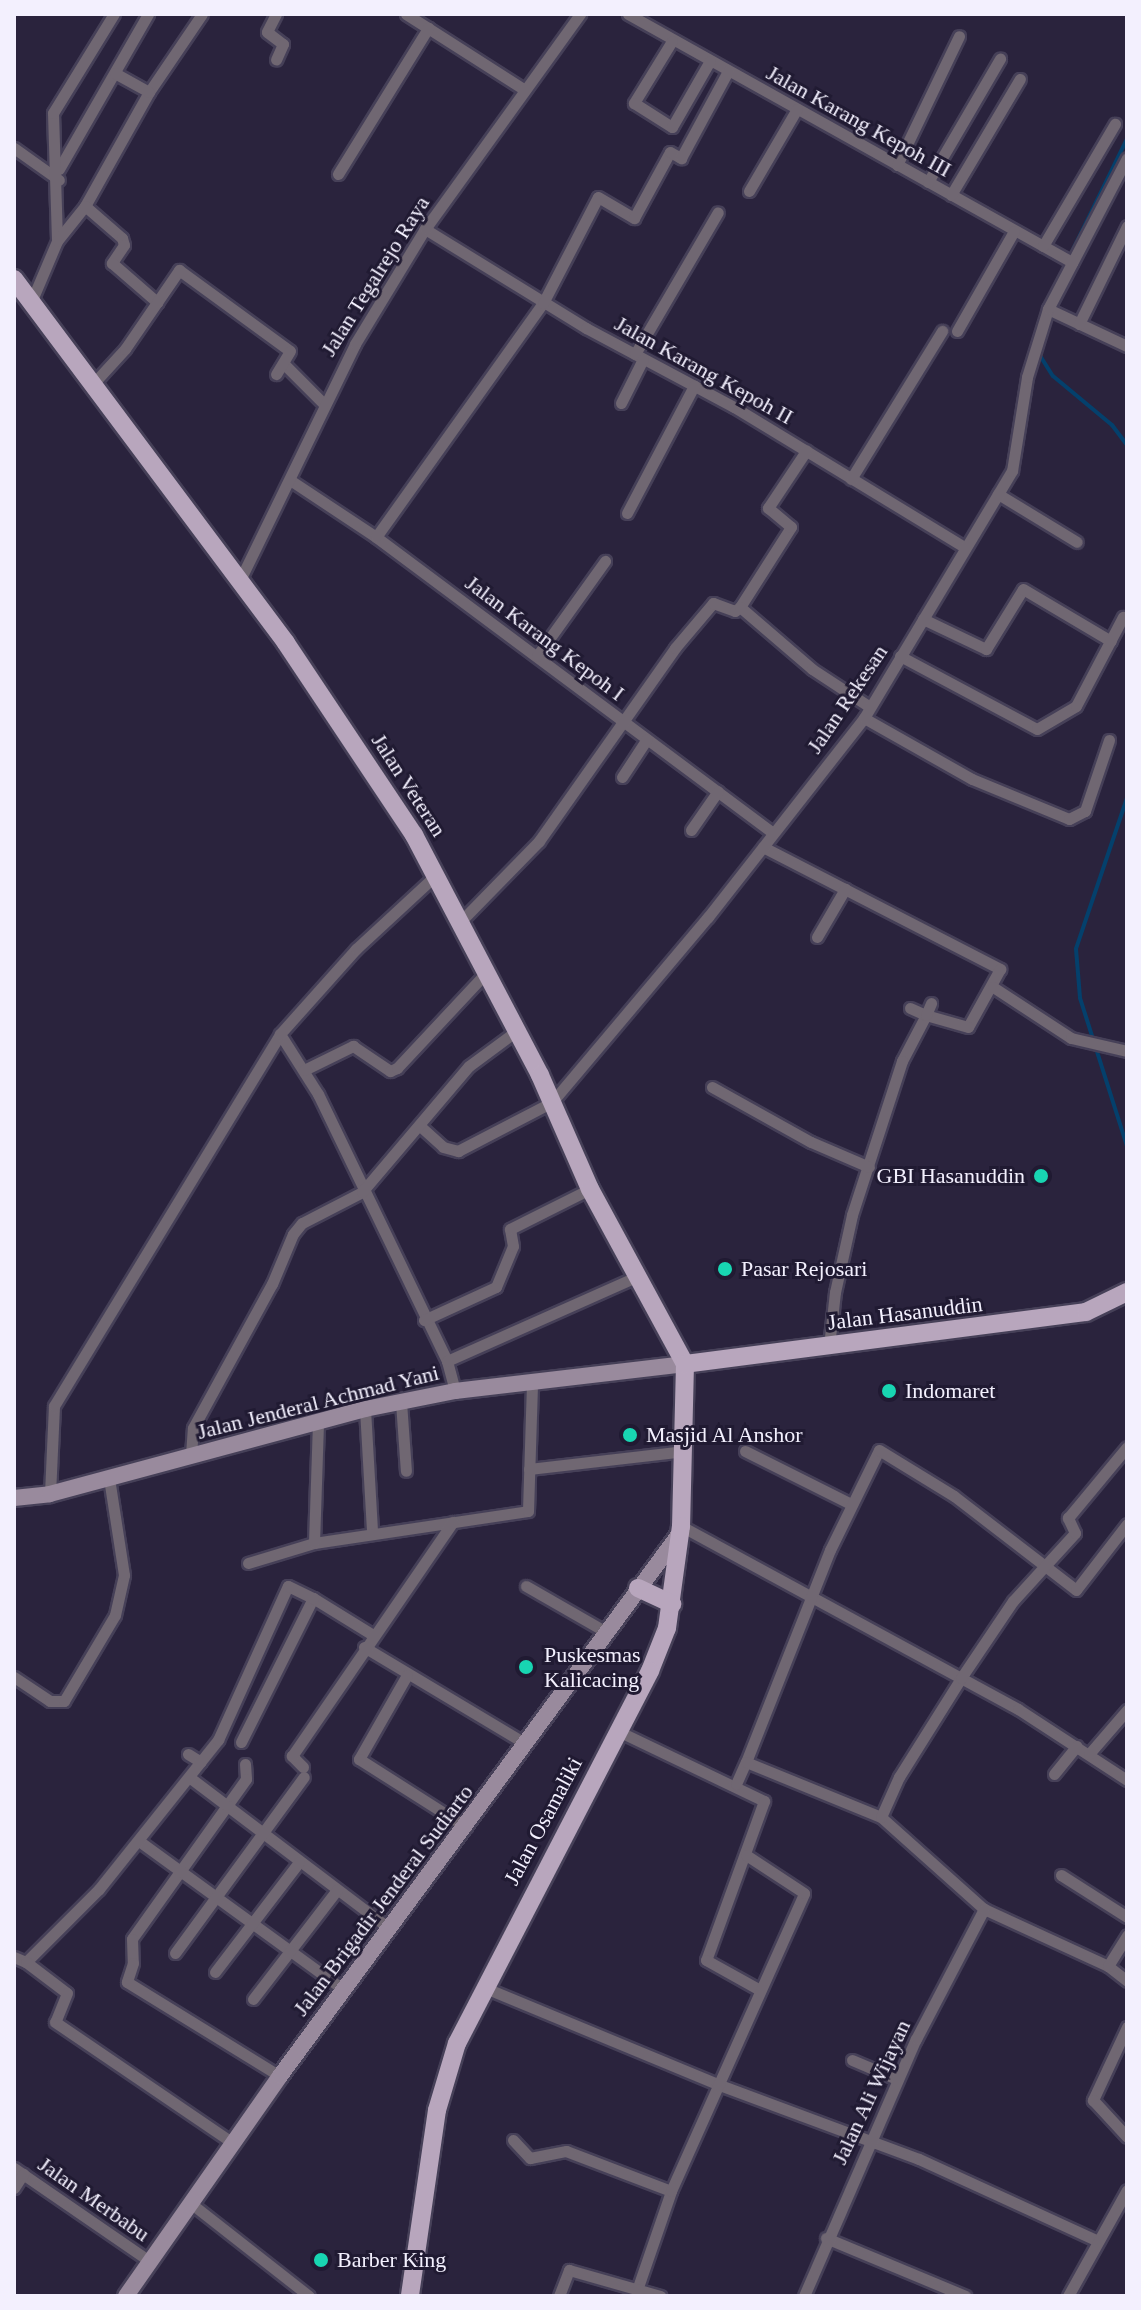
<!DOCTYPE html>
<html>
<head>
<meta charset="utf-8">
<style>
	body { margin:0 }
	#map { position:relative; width:1141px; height:2310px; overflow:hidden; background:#2a233d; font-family:Georgia,serif }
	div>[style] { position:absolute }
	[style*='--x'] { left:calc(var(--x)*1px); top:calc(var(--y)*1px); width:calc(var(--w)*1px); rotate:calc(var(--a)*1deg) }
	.stream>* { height:4px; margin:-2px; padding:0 2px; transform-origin:2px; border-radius:2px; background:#04406c }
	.roads { filter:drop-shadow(2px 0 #464058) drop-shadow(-2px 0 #464058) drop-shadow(0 2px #464058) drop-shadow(0 -2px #464058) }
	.street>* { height:11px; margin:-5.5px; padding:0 5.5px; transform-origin:5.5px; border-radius:5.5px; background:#706772 }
	.secondary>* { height:16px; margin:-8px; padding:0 8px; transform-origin:8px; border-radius:8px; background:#998a9d }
	.primary>* { height:18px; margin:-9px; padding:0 9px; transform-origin:9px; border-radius:9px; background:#b8a6bd }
	.dots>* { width:22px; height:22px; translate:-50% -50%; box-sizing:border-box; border:4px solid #201a32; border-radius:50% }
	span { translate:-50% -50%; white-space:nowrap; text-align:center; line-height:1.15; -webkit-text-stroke:6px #201a32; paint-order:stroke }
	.street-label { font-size:22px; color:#f3f0fe }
	.poi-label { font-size:22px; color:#f3f0fe }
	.right { translate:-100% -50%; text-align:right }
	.left { translate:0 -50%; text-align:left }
	.frame { position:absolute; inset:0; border:16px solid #f3f0fe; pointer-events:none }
</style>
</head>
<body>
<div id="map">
	<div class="stream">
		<i style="--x:1063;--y:270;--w:146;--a:-64"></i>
		<i style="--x:1034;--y:346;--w:21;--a:-79"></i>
		<i style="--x:1039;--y:354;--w:26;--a:58"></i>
		<i style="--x:1053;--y:376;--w:77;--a:39.7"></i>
		<i style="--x:1112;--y:425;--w:25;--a:53"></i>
		<i style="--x:1127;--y:798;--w:159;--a:108.7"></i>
		<i style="--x:1076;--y:949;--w:49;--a:85.3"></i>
		<i style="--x:1080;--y:998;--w:155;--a:72.4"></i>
		<i style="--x:1127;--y:1260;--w:21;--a:90"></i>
	</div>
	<div class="roads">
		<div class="street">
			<i style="--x:276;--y:14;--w:20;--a:117"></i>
			<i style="--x:267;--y:32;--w:20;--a:37"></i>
			<i style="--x:283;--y:44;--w:17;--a:114"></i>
			<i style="--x:406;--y:14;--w:141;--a:32.6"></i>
			<i style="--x:628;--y:14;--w:509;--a:29.19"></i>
			<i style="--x:672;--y:41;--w:73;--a:121.5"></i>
			<i style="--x:634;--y:103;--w:45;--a:32.3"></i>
			<i style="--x:672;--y:127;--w:76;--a:-60.1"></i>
			<i style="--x:149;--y:92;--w:94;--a:-55.8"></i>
			<i style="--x:14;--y:148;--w:55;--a:35.4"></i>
			<i style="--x:897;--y:165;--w:143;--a:-64.3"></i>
			<i style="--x:59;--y:169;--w:179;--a:-60.1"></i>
			<i style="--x:338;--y:174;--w:172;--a:-58.3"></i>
			<i style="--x:928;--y:182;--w:143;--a:-59.7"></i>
			<i style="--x:749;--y:191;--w:95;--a:-59.7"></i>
			<i style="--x:951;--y:195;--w:135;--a:-59.3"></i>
			<i style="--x:85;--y:206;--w:131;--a:-60.7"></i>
			<i style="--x:149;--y:92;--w:39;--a:-151"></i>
			<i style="--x:425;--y:229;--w:189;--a:31.6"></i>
			<i style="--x:586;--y:328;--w:168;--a:28.1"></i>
			<i style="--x:734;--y:407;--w:269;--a:31.3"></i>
			<i style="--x:57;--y:240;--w:127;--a:-91.8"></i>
			<i style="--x:53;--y:113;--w:116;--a:-58.4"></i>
			<i style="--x:1043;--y:246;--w:142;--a:-59.5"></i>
			<i style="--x:32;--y:300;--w:64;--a:-67"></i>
			<i style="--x:57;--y:241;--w:45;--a:-51.3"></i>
			<i style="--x:85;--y:206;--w:49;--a:40.9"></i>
			<i style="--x:122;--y:238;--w:7;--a:74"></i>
			<i style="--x:124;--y:245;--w:22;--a:124"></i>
			<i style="--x:112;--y:263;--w:60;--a:40.9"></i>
			<i style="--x:1048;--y:309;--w:87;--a:25.1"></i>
			<i style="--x:1079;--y:324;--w:109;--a:-63.9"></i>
			<i style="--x:957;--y:331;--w:115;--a:-60.3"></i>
			<i style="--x:635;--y:354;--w:164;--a:-59.7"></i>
			<i style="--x:284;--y:364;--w:57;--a:45"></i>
			<i style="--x:92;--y:385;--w:49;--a:-47.5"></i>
			<i style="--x:125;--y:349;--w:96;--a:-55.6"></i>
			<i style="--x:179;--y:270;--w:137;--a:36.1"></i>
			<i style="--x:290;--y:351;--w:27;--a:121"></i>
			<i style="--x:621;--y:403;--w:49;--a:-63.4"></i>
			<i style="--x:851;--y:479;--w:174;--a:-58.4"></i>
			<i style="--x:290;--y:480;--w:103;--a:33.5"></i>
			<i style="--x:376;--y:537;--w:495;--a:36.7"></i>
			<i style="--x:998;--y:494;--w:92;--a:31.3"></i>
			<i style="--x:627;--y:513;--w:144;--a:-62.2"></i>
			<i style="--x:376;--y:537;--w:287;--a:-54.5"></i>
			<i style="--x:543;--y:303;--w:119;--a:-62.6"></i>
			<i style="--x:598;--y:197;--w:42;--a:30.3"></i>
			<i style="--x:634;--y:218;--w:75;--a:-61.4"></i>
			<i style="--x:670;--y:152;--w:13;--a:29"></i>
			<i style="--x:681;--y:158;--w:99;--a:-61.6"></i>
			<i style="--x:240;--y:580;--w:263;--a:-64"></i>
			<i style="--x:355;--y:344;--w:135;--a:-58.7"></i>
			<i style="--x:425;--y:229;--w:265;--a:-54.2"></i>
			<i style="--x:740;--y:607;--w:95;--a:-57.5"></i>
			<i style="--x:791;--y:527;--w:30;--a:-140"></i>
			<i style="--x:768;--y:508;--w:69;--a:-56.3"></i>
			<i style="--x:923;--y:619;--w:70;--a:25.5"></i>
			<i style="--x:986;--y:649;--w:70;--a:-58.3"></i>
			<i style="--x:1023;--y:589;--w:102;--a:30.6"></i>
			<i style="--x:537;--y:656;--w:117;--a:-54.4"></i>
			<i style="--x:900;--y:656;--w:155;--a:28.1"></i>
			<i style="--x:1037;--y:729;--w:45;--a:-30.5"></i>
			<i style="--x:1076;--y:706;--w:101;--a:-62.2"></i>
			<i style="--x:864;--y:718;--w:124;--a:29.5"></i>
			<i style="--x:972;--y:779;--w:105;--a:22.4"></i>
			<i style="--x:1069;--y:819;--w:18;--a:-27"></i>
			<i style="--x:1085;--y:811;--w:75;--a:-71.3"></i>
			<i style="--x:622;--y:777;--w:45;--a:-56.7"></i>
			<i style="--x:691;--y:830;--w:47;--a:-55.3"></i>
			<i style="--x:763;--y:847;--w:267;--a:27.2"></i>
			<i style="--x:1000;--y:969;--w:66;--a:118.9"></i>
			<i style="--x:968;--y:1027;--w:44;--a:-164.1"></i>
			<i style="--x:926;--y:1015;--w:52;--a:117.6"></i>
			<i style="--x:902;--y:1061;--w:162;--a:108"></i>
			<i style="--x:852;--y:1215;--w:79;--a:102.4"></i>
			<i style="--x:835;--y:1292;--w:54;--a:96.3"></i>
			<i style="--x:462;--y:920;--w:110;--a:-45.7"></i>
			<i style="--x:539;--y:841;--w:236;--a:-54.8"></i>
			<i style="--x:675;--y:648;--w:59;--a:-49.8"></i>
			<i style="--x:713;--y:603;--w:23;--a:20"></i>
			<i style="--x:735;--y:611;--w:6;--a:-39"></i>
			<i style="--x:740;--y:607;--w:95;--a:40.7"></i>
			<i style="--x:812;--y:669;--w:69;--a:33.2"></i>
			<i style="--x:817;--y:937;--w:56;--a:-59.7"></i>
			<i style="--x:993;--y:987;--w:93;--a:33.2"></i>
			<i style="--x:1071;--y:1038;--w:57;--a:13.1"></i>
			<i style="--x:910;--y:1008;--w:17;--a:24"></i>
			<i style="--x:926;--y:1015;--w:13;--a:-67"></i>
			<i style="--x:280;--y:1034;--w:71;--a:57.7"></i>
			<i style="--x:318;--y:1094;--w:297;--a:64.2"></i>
			<i style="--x:447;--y:1361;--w:31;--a:75"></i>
			<i style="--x:304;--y:1070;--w:55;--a:-26.1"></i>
			<i style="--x:353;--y:1046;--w:45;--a:34"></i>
			<i style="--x:390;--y:1071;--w:8;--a:-23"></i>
			<i style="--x:397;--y:1068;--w:130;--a:-46.9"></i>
			<i style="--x:712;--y:1087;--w:113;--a:29.1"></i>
			<i style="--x:811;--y:1142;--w:63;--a:23.3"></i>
			<i style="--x:420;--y:1126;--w:31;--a:42"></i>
			<i style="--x:443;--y:1147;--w:16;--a:15"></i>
			<i style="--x:458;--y:1151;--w:106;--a:-27.5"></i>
			<i style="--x:552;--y:1102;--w:242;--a:-49.9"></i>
			<i style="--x:708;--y:917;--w:253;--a:-51.9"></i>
			<i style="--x:864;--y:718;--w:288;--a:-59.1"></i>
			<i style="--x:1012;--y:471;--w:95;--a:-80.9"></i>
			<i style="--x:1027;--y:377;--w:71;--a:-72.8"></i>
			<i style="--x:1048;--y:309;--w:170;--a:-62.4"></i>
			<i style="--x:424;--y:1320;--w:79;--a:-24.6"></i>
			<i style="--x:496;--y:1287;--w:44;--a:-67.5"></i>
			<i style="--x:513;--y:1246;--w:17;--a:-100"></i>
			<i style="--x:510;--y:1229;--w:89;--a:-26.6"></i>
			<i style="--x:447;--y:1361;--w:211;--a:-24"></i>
			<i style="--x:401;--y:1402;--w:69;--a:85.9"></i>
			<i style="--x:365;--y:1409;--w:122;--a:86.7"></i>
			<i style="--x:745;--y:1451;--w:119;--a:26.6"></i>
			<i style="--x:191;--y:1455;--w:27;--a:-86"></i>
			<i style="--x:193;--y:1428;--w:164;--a:-61.3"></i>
			<i style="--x:272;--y:1284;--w:54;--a:-67.2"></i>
			<i style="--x:293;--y:1234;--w:14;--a:-51"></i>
			<i style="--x:302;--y:1223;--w:68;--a:-27.3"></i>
			<i style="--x:362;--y:1192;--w:165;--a:-49.7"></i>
			<i style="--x:469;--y:1066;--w:57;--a:-36.5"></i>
			<i style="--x:529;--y:1469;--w:157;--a:-6.6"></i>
			<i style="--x:50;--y:1494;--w:88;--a:-87.4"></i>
			<i style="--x:54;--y:1406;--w:435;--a:-58.7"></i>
			<i style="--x:280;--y:1034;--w:114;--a:-48.2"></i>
			<i style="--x:356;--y:949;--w:109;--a:-42.8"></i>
			<i style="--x:681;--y:1526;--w:383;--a:28.5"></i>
			<i style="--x:1018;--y:1709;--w:130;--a:33.1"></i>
			<i style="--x:314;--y:1543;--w:216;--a:-8.5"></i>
			<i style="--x:528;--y:1511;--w:126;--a:-88.2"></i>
			<i style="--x:248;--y:1563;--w:69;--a:-16.9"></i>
			<i style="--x:314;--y:1543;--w:123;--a:-88.1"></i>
			<i style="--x:526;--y:1586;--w:92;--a:29.9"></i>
			<i style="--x:364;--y:1647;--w:189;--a:30.9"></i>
			<i style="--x:407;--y:1675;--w:97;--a:119.7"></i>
			<i style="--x:359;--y:1759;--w:127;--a:32.4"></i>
			<i style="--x:14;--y:1677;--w:43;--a:33.7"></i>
			<i style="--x:50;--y:1701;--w:14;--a:0"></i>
			<i style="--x:64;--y:1701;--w:100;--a:-59.3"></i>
			<i style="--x:115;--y:1615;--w:41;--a:-77.3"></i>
			<i style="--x:124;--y:1575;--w:98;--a:-98.8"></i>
			<i style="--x:618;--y:1731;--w:162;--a:25.6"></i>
			<i style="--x:764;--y:1801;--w:169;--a:110"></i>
			<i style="--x:706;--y:1960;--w:62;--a:29.1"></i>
			<i style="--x:241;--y:1742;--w:161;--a:-63.4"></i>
			<i style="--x:313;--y:1598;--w:70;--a:31.7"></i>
			<i style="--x:188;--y:1754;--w:15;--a:32"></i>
			<i style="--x:1089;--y:1754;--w:58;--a:-49.2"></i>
			<i style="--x:746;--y:1762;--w:228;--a:-68.4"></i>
			<i style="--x:830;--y:1550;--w:111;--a:-63.9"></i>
			<i style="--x:879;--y:1450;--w:88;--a:31.5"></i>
			<i style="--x:954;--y:1496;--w:154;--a:37.6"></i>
			<i style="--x:1076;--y:1590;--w:83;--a:-52.3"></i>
			<i style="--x:245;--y:1764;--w:15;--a:86"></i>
			<i style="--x:246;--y:1779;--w:196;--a:125.5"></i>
			<i style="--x:132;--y:1939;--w:24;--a:88"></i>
			<i style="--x:133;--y:1963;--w:20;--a:108"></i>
			<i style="--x:127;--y:1982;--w:180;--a:31.6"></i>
			<i style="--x:303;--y:1767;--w:16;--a:-135"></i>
			<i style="--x:292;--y:1756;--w:284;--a:-55.5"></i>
			<i style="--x:1054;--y:1774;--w:36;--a:-51"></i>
			<i style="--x:189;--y:1777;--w:251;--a:37.1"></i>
			<i style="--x:736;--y:1784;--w:24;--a:-66"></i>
			<i style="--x:746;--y:1762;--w:146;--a:22.2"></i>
			<i style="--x:881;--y:1817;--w:138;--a:41.8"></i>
			<i style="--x:984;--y:1909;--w:136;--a:24.7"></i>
			<i style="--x:1108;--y:1966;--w:24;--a:38"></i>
			<i style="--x:881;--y:1817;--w:44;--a:-65.8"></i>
			<i style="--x:899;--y:1777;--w:117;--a:-57.9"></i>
			<i style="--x:961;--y:1678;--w:93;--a:-56"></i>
			<i style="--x:1013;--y:1601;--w:92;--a:-47.6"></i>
			<i style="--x:1075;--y:1533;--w:17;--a:-115"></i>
			<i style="--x:1068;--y:1518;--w:92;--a:-50.3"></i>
			<i style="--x:139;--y:1841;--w:252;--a:36"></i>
			<i style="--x:1061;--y:1875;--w:78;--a:32.5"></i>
			<i style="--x:175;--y:1953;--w:218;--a:-53.8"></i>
			<i style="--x:14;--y:1957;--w:13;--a:23"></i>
			<i style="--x:26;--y:1962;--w:103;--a:-45"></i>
			<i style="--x:99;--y:1889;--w:191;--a:-51.4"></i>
			<i style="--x:218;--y:1740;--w:169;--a:-65.6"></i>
			<i style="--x:288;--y:1586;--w:28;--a:26"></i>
			<i style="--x:26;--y:1962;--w:51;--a:37.1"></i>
			<i style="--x:67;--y:1993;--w:31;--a:112"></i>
			<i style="--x:55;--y:2022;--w:215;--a:34.2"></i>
			<i style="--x:1108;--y:1966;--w:36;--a:-58"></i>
			<i style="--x:215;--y:1972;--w:138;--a:-52.6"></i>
			<i style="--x:483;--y:1987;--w:253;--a:22.5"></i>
			<i style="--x:717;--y:2084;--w:215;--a:20.4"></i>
			<i style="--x:919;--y:2159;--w:195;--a:24.6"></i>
			<i style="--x:253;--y:1999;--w:138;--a:-52.4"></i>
			<i style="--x:1127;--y:2027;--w:81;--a:115"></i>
			<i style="--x:1093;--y:2100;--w:50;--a:47.4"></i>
			<i style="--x:852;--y:2060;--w:49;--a:22.9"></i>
			<i style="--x:513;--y:2140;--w:25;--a:47"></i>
			<i style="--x:530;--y:2158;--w:37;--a:-11"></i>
			<i style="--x:566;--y:2151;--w:112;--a:20.9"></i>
			<i style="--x:14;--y:2168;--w:166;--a:34.5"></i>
			<i style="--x:14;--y:2188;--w:17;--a:-57"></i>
			<i style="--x:193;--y:2205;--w:147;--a:38.1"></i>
			<i style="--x:826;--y:2238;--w:151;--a:22.6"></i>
			<i style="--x:637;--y:2290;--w:105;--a:-71"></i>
			<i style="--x:671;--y:2191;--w:326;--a:-65.9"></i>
			<i style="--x:804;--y:1893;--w:69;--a:-146.8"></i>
			<i style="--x:559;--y:2296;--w:28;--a:-69"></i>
			<i style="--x:569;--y:2270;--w:95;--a:15.9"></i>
			<i style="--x:804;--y:2296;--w:280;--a:-66.5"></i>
			<i style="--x:916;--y:2039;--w:147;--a:-62.4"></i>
			<i style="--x:1068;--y:2296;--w:121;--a:-60.9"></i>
		</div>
		<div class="secondary">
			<i style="--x:14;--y:1498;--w:36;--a:-6"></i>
			<i style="--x:50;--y:1494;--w:326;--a:-15.1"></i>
			<i style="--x:365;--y:1409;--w:92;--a:-11.3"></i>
			<i style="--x:455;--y:1391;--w:232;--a:-6.7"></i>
			<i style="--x:126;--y:2296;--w:269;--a:-55"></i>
			<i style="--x:280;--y:2076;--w:674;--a:-53.62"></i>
		</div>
		<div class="primary">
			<i style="--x:14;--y:279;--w:454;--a:53.2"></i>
			<i style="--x:286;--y:643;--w:231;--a:56.3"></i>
			<i style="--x:414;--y:835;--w:271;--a:62.3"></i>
			<i style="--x:540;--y:1075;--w:124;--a:66.3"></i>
			<i style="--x:590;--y:1189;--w:199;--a:61.5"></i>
			<i style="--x:685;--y:1364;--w:162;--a:91.4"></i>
			<i style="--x:681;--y:1526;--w:103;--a:97.8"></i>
			<i style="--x:667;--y:1628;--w:46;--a:111.6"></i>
			<i style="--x:650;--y:1671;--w:419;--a:117.4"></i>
			<i style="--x:457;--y:2043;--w:70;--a:106.6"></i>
			<i style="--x:437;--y:2110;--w:188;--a:98.3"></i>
			<i style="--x:685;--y:1364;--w:404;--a:-7.4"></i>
			<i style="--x:1086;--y:1312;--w:46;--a:-26"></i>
			<i style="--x:638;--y:1588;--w:38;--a:25"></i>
		</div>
	</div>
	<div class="dots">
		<i style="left:1041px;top:1176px;background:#18d5b2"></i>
		<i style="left:725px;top:1269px;background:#18d5b2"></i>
		<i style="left:889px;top:1391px;background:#18d5b2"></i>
		<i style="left:630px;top:1435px;background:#18d5b2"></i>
		<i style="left:526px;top:1667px;background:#18d5b2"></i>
		<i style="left:321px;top:2260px;background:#18d5b2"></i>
	</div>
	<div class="street-label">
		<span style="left:859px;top:121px;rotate:29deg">Jalan Karang Kepoh III</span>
		<span style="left:375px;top:276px;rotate:-58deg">Jalan Tegalrejo Raya</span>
		<span style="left:704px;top:370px;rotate:29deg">Jalan Karang Kepoh II</span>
		<span style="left:545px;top:638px;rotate:37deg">Jalan Karang Kepoh I</span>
		<span style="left:847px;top:699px;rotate:-56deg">Jalan Rekesan</span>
		<span style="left:409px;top:785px;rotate:57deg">Jalan Veteran</span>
		<span style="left:905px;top:1313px;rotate:-7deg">Jalan Hasanuddin</span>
		<span style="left:318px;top:1402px;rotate:-14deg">Jalan Jenderal Achmad Yani</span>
		<span style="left:543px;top:1821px;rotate:-62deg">Jalan Osamaliki</span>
		<span style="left:383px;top:1900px;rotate:-53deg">Jalan Brigadir Jenderal Sudiarto</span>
		<span style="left:871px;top:2092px;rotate:-65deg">Jalan Ali Wijayan</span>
		<span style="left:94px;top:2199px;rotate:35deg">Jalan Merbabu</span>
	</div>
	<div class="poi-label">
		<span class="right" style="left:1025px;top:1176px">GBI Hasanuddin</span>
		<span class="left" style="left:741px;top:1269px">Pasar Rejosari</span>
		<span class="left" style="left:905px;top:1391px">Indomaret</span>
		<span class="left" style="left:646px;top:1435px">Masjid Al Anshor</span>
		<span class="left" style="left:544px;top:1667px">Puskesmas<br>Kalicacing</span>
		<span class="left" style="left:337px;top:2260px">Barber King</span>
	</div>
	<div class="frame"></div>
</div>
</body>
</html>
